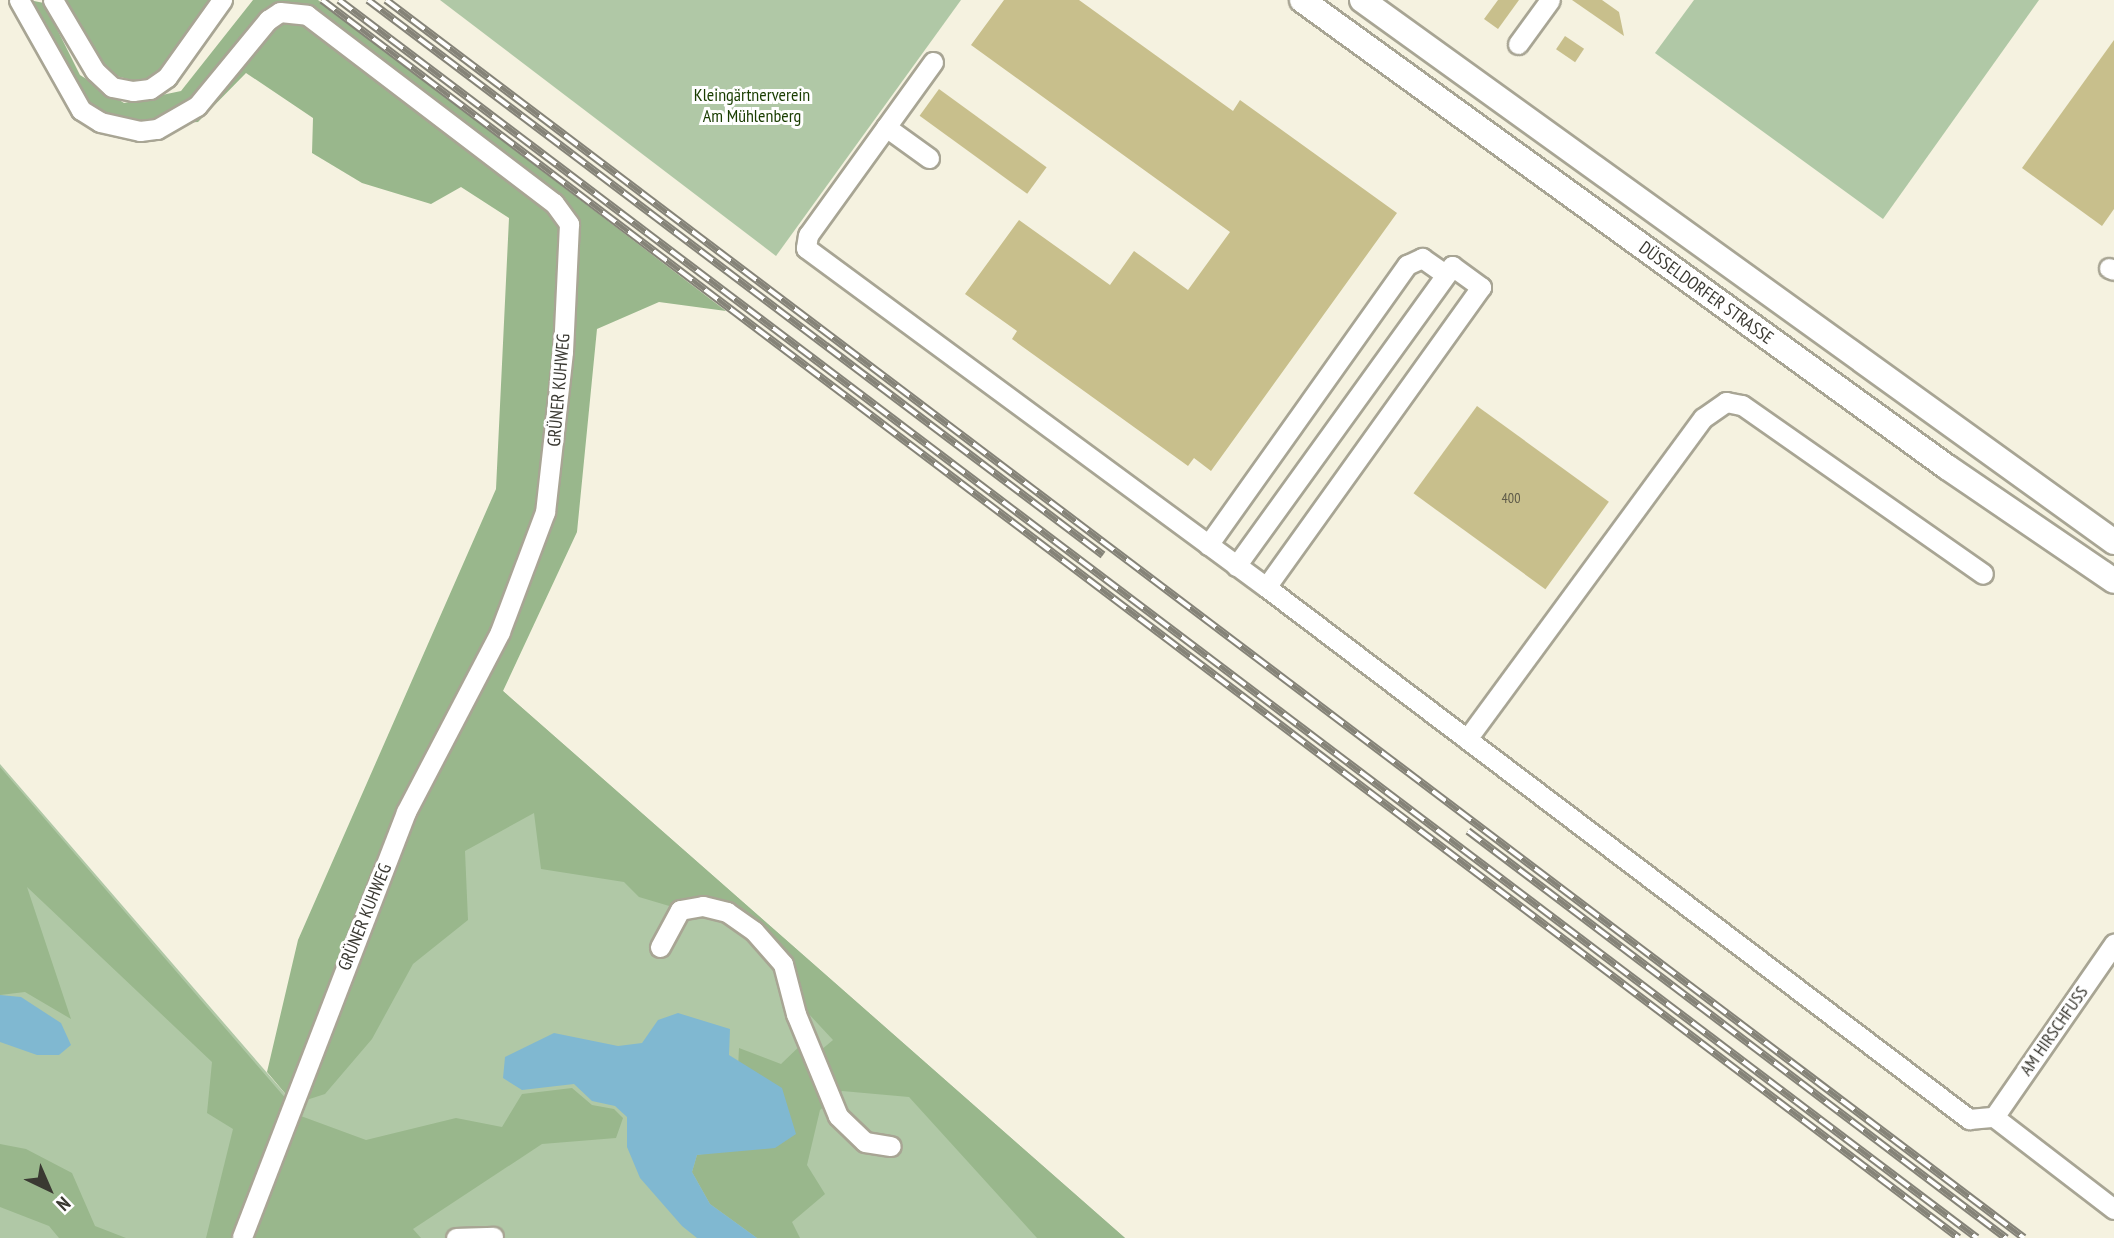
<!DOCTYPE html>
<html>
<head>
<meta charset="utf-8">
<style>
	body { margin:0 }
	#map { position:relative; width:2114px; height:1238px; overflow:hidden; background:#f5f2e0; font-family:"PT Sans Narrow",sans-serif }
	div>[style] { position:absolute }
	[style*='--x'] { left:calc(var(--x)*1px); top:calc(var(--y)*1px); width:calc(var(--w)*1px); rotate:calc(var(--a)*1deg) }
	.green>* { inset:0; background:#b0c8a6 }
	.forest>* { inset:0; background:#99b78c }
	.water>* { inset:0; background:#80b8d1 }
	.building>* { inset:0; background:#c8bf8c; transform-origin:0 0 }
	.roads { filter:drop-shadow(2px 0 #a8a594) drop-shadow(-2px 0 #a8a594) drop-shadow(0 2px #a8a594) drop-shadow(0 -2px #a8a594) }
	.minor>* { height:19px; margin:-9.5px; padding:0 9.5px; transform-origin:9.5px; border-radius:9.5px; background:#fff }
	.major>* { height:24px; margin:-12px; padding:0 12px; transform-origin:12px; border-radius:12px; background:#fff }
	.rail>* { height:8px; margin-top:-4px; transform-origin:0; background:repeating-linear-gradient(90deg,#fff 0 16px,#858378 0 32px); box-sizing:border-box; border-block:2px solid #858378 }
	span { translate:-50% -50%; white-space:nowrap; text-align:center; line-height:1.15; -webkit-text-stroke:6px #fff; paint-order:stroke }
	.number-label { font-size:14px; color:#5e5a48 }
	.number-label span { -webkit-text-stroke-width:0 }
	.park-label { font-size:18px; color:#193d00 }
	.street-label { font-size:18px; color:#3a3932 }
	.north { position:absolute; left:14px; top:1154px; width:70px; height:70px; -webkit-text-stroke:5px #fff; paint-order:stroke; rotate:136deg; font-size:19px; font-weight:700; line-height:28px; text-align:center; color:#3a3932 }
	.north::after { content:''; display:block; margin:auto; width:24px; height:32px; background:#3a3932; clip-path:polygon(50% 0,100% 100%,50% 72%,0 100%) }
</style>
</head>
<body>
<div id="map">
	<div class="green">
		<i style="clip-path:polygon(440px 0,961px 0,776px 256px)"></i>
		<i style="clip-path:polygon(1694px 0,2039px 0,1883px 219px,1655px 53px)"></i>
		<i style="clip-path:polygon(503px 691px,1125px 1238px,0 1238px,0 764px,294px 1104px)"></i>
	</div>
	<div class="forest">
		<i style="clip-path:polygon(29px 0,44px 3px,80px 75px,124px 103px,181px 91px,253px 0,318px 0,726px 311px,659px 302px,597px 329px,577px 532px,503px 691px,1125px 1238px,1037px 1238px,909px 1097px,842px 1091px,820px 1110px,807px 1165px,825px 1194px,792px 1222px,800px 1238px,757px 1238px,710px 1204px,692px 1172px,697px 1155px,734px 1149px,739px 1048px,781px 1064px,806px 1040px,821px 1050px,833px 1040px,780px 983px,770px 942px,731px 908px,676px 908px,639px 897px,624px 882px,541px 869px,534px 813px,465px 851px,468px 920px,413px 964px,372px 1039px,325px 1094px,294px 1104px,267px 1072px,298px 940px,496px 489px,509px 218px,461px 187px,431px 204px,362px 183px,312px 153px,313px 118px,246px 73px,198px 122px,135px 126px,106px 117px,82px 103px,69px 83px)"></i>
		<i style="clip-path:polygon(64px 0,217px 0,180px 53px,147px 84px,116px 76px,101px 62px)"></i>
		<i style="clip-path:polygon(0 767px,287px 1100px,237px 1238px,206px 1238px,233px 1129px,207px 1113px,212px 1062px,27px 887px,71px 1019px,25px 992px,0 995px)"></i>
		<i style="clip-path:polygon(572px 1088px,592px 1105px,614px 1109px,623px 1118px,616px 1138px,542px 1144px,413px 1229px,421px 1238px,246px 1238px,290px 1112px,366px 1140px,456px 1118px,502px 1127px,522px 1094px)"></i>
		<i style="clip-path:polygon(0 1144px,26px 1149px,72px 1173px,95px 1226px,126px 1238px,59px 1238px,49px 1226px,0 1207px)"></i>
	</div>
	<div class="water">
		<i style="clip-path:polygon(0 995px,21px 997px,61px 1023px,71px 1045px,59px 1055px,37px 1055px,0 1042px)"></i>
		<i style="clip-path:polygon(678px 1013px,730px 1029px,729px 1055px,782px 1088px,796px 1134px,775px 1148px,697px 1155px,692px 1172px,710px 1204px,757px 1238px,697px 1238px,682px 1226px,640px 1178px,627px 1147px,627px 1117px,615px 1106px,592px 1101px,574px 1084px,522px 1090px,503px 1078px,505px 1057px,554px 1033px,618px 1046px,642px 1043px,658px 1020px)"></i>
	</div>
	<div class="building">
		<i style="clip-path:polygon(1004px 0,1079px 0,1233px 111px,1240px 100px,1397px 213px,1211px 471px,1194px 458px,1188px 466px,1012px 339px,1017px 331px,965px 294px,1019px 220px,1110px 285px,1134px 251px,1188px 290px,1230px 232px,971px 45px)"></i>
		<i style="clip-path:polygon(1498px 0,1519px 0,1498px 29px,1484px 19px)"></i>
		<i style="clip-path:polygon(1572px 0,1602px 0,1619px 12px,1624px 36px)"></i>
		<i style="left:1565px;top:36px;width:23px;height:16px;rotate:34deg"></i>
		<i style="clip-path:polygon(2114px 40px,2114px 209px,2102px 226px,2022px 168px)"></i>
		<i style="left:939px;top:89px;width:133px;height:33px;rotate:36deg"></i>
		<i style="left:1477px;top:406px;width:163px;height:108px;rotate:36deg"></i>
	</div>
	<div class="roads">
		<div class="minor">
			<i style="--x:19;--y:0;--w:126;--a:60.6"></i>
			<i style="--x:81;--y:110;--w:22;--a:32"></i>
			<i style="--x:100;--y:122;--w:41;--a:12.7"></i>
			<i style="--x:140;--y:131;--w:17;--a:-7"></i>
			<i style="--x:157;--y:129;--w:46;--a:-29.9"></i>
			<i style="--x:197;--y:106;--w:112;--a:-50.5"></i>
			<i style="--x:268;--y:20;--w:14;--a:-34"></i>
			<i style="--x:280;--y:12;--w:27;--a:6"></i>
			<i style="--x:307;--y:15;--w:310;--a:37.3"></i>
			<i style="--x:554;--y:203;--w:26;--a:54"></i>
			<i style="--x:569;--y:224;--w:128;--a:92.7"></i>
			<i style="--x:563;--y:352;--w:161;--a:96.4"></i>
			<i style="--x:545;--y:512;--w:128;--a:110.6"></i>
			<i style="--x:500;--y:632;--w:203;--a:117.6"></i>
			<i style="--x:406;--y:812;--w:456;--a:111.1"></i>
			<i style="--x:53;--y:0;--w:82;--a:59.4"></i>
			<i style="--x:95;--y:71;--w:23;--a:43"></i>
			<i style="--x:112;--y:87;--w:21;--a:11"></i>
			<i style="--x:133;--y:91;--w:17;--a:-7"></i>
			<i style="--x:150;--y:89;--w:21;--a:-35"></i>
			<i style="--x:167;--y:77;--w:95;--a:-54.5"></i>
			<i style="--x:1518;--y:44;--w:54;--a:-54"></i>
			<i style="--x:933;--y:62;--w:213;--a:125.8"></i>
			<i style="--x:808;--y:235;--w:13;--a:99"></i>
			<i style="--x:806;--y:248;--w:571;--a:36.39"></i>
			<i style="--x:1266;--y:587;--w:882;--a:37.12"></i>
			<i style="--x:1969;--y:1119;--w:25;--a:-5"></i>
			<i style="--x:1994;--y:1117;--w:151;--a:37.5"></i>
			<i style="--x:886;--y:127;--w:53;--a:35.8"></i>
			<i style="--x:2109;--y:268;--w:5;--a:22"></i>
			<i style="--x:1208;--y:545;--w:344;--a:-54.6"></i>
			<i style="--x:1407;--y:265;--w:17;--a:-25"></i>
			<i style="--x:1422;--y:258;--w:29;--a:35"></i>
			<i style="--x:1236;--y:566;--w:370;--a:-54.2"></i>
			<i style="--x:1452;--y:266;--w:36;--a:36"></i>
			<i style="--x:1481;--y:287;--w:369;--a:125.6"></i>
			<i style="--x:1467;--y:739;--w:398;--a:-53.7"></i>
			<i style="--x:1703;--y:418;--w:28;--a:-35"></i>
			<i style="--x:1726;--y:402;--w:16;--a:11"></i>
			<i style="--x:1742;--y:405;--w:294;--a:35"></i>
			<i style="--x:660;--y:947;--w:42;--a:-61.6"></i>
			<i style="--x:680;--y:910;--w:23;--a:-10"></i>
			<i style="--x:703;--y:906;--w:25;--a:14"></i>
			<i style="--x:727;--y:912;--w:33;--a:35"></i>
			<i style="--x:754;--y:931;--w:44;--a:48.7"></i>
			<i style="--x:783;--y:964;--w:52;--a:75.4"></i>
			<i style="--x:796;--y:1014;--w:110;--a:67.6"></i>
			<i style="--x:838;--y:1116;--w:37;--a:44"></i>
			<i style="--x:865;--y:1142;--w:26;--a:9"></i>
			<i style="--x:1994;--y:1117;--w:211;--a:-55.3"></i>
			<i style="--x:456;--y:1238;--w:37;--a:-2"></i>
		</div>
		<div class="major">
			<i style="--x:1302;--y:0;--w:796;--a:35.91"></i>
			<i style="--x:1947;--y:467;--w:202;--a:34.3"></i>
			<i style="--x:1362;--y:0;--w:927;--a:35.78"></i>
		</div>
	</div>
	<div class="rail">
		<i style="--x:322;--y:0;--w:2052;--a:37.1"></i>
		<i style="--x:339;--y:0;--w:2053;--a:37.08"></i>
		<i style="--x:368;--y:0;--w:921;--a:37.06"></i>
		<i style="--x:386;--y:0;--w:2053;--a:37.08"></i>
		<i style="--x:1468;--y:831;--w:675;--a:37.11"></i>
	</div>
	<div class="number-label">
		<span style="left:1511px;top:498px">400</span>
	</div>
	<div class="park-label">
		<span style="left:752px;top:106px">Kleingärtnerverein<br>Am Mühlenberg</span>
	</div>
	<div class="street-label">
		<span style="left:1706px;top:293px;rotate:36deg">DÜSSELDORFER STRASSE</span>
		<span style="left:559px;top:390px;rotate:-85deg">GRÜNER KUHWEG</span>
		<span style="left:365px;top:917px;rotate:-68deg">GRÜNER KUHWEG</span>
		<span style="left:2054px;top:1031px;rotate:-55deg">AM HIRSCHFUSS</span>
	</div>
	<div class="north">N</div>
</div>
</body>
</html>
